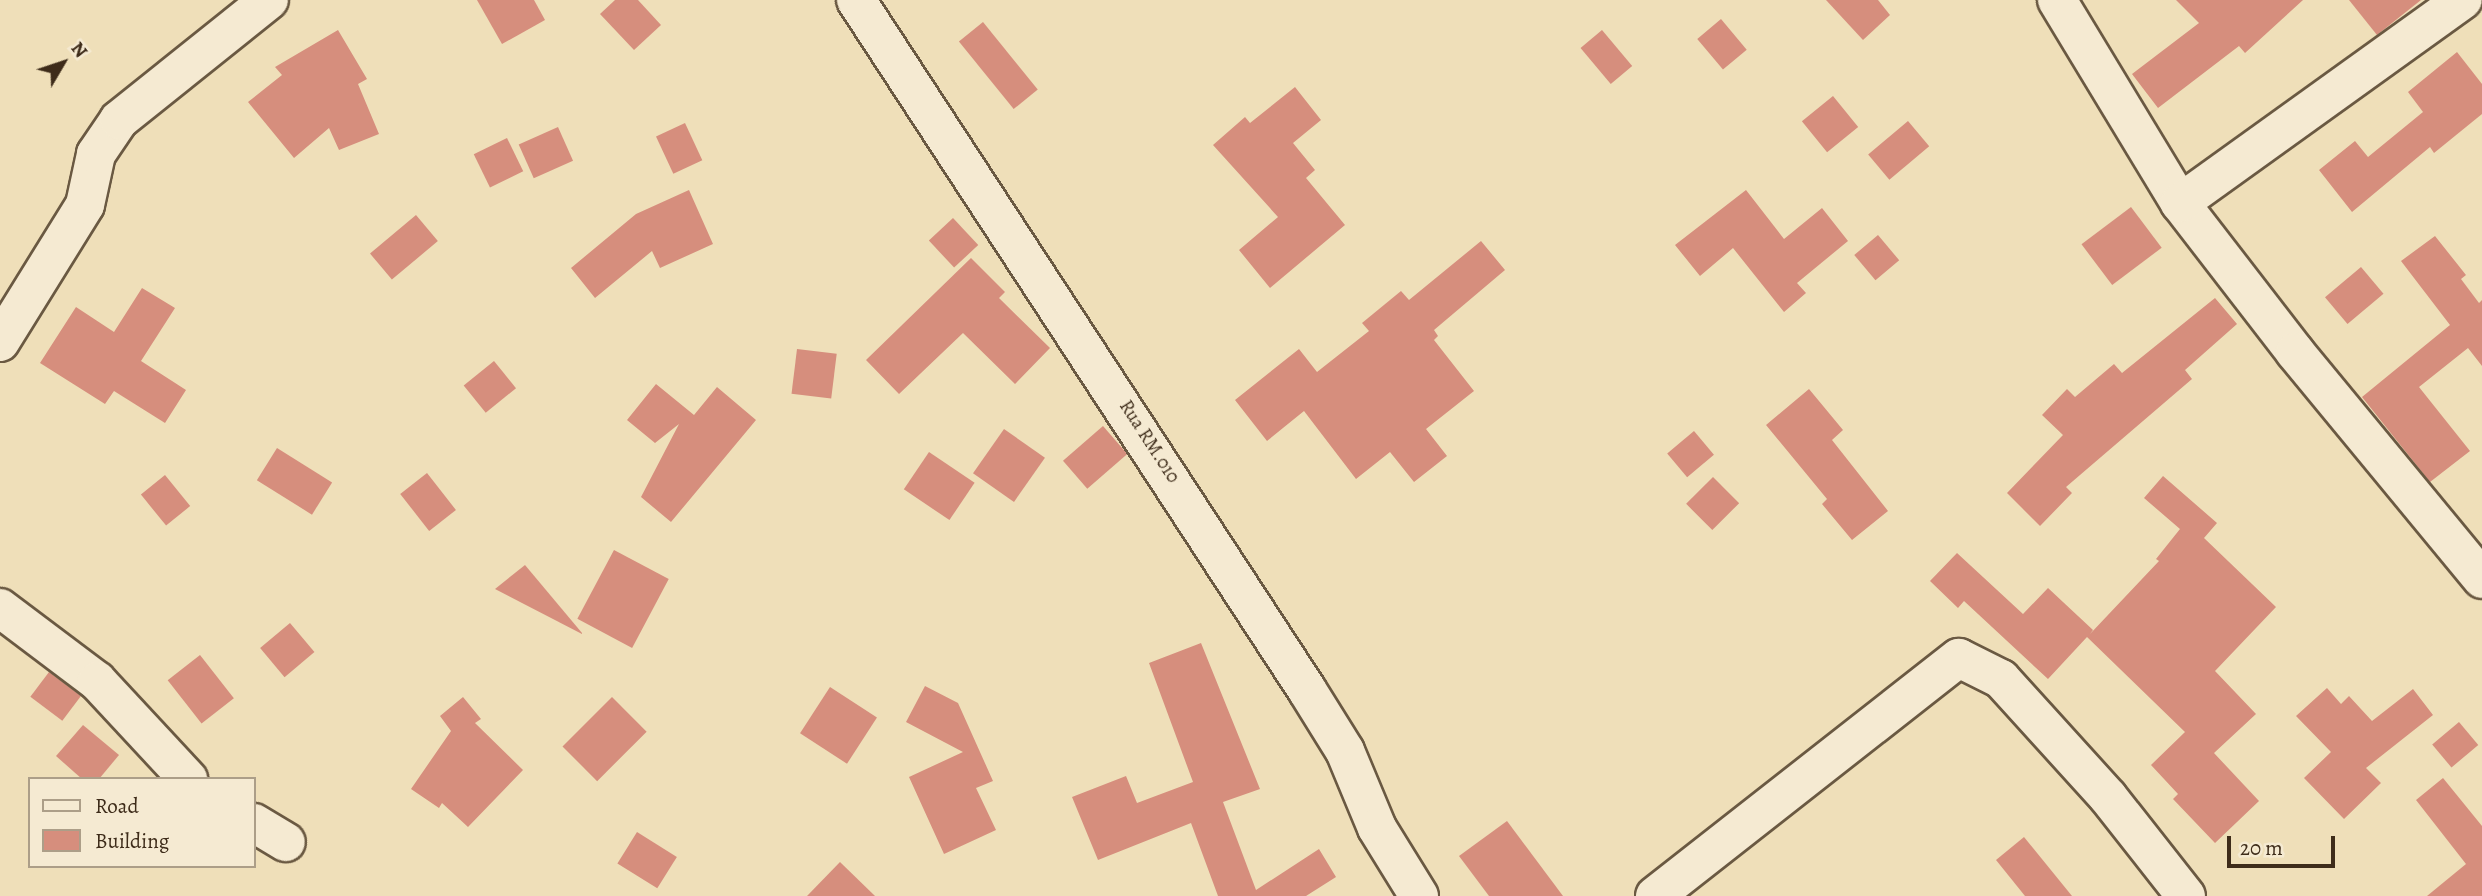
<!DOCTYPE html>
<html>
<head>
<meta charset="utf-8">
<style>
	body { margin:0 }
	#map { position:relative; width:2482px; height:896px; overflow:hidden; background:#efdfb9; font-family:Alegreya,serif }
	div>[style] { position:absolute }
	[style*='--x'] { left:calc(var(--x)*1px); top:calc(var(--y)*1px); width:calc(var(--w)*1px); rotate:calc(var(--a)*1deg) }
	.building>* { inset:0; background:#d68e7d; transform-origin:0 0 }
	.roads { filter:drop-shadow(2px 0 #6a5942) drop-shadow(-2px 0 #6a5942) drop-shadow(0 2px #6a5942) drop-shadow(0 -2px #6a5942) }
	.street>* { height:38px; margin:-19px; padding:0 19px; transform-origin:19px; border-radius:19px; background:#f5ead2 }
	span { translate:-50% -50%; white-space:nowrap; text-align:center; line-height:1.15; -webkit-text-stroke:5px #f5ead2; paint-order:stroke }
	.street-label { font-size:19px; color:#3e2c1a }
	.legend { position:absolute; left:28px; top:777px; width:228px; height:91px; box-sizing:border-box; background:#f5ead2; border:2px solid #ac9e88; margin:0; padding:9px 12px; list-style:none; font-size:21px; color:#3e2c1a }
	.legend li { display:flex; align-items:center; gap:14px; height:35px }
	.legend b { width:35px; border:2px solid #ac9e88 }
	.north { position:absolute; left:28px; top:28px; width:70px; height:70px; -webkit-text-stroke:5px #f5ead2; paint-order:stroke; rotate:51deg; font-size:19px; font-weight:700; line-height:28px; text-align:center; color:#3e2c1a }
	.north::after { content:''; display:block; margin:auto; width:24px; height:32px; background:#3e2c1a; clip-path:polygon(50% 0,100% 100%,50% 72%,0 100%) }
	.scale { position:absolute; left:2227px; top:836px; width:108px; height:32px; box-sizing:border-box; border:4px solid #3e2c1a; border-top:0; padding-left:9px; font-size:21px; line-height:24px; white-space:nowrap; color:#3e2c1a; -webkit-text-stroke:5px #f5ead2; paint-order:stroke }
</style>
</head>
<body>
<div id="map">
	<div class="building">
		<i style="clip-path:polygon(477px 0,534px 0,545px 20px,502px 44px)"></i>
		<i style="clip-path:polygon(615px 0,638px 0,661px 25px,634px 50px,600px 14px)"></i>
		<i style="clip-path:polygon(1826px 0,1878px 0,1890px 15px,1863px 40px)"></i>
		<i style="clip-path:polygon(2176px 0,2303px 0,2245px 53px,2239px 46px,2158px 108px,2132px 74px,2199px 23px)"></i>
		<i style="clip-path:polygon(2349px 0,2421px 0,2377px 35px)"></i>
		<i style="left:1721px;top:19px;width:40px;height:31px;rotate:50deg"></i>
		<i style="left:983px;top:22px;width:87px;height:31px;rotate:51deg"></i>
		<i style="clip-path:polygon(338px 30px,367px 79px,358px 84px,379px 134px,339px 150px,329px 128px,294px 158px,248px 102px,282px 75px,275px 67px)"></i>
		<i style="left:1602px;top:30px;width:47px;height:28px;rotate:50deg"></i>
		<i style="clip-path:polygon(2457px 52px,2482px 84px,2482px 114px,2434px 153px,2430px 147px,2352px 212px,2319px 170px,2355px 141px,2368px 157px,2423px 112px,2408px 92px)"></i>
		<i style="clip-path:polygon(1295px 87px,1321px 120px,1293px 143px,1315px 170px,1306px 178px,1345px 225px,1270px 288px,1239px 250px,1278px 217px,1213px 145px,1245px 117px,1250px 123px)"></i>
		<i style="left:1833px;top:96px;width:40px;height:40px;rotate:51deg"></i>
		<i style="left:1908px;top:121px;width:33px;height:52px;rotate:50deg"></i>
		<i style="left:685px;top:123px;width:41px;height:32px;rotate:65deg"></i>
		<i style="left:558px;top:127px;width:37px;height:43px;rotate:66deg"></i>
		<i style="left:507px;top:138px;width:37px;height:37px;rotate:64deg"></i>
		<i style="clip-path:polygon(689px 190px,713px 244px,660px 268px,652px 251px,595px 298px,571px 268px,636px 214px)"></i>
		<i style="clip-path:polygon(1746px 190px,1784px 239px,1822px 208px,1848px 241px,1797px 283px,1806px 293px,1784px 312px,1733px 248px,1700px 276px,1675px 245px)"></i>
		<i style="left:2131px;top:207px;width:51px;height:62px;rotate:53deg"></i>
		<i style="left:416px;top:215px;width:34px;height:60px;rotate:50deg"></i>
		<i style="left:953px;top:218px;width:37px;height:33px;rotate:47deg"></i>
		<i style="left:1878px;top:235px;width:33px;height:31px;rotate:50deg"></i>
		<i style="clip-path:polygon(2435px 236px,2466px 275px,2461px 279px,2479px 303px,2482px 300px,2482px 366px,2468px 348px,2419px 387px,2470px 451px,2430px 482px,2362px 397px,2450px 325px,2401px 261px)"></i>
		<i style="clip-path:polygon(1481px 241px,1505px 270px,1434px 330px,1438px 336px,1434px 340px,1474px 391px,1426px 429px,1447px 456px,1414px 482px,1390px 452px,1356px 479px,1304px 411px,1267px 441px,1235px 400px,1299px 349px,1317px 372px,1369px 331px,1362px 323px,1401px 291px,1409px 300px)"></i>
		<i style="clip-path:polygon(971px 258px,1005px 292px,999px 298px,1050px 348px,1015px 384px,963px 333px,899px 394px,866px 360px)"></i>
		<i style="left:2361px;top:267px;width:35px;height:47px;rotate:50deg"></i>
		<i style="clip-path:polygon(142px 288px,175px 308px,141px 361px,186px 390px,165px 423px,114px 391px,105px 404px,40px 363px,76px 307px,114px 332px)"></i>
		<i style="clip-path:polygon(2215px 298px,2237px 324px,2185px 370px,2192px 379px,2066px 487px,2072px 493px,2040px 526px,2007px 493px,2063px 435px,2042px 415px,2067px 389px,2075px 397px,2114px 364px,2122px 373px)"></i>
		<i style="left:797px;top:349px;width:40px;height:45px;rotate:7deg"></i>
		<i style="left:494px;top:361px;width:35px;height:39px;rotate:51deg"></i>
		<i style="clip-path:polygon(656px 384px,694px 415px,717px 387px,756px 420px,671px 522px,641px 497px,679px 424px,655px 443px,627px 420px)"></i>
		<i style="clip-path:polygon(1809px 389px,1843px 430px,1832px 440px,1888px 511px,1852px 540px,1822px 504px,1827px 499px,1766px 425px)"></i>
		<i style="left:1103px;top:426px;width:37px;height:53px;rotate:49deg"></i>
		<i style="left:1004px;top:429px;width:50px;height:54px;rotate:35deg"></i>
		<i style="left:1694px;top:431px;width:31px;height:35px;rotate:50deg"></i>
		<i style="left:277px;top:448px;width:65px;height:38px;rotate:32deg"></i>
		<i style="left:929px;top:452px;width:55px;height:45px;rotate:34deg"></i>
		<i style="left:427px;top:473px;width:47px;height:34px;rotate:52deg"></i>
		<i style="left:165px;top:475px;width:40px;height:31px;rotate:51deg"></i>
		<i style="clip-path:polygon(2163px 476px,2217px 523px,2204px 538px,2276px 607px,2215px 671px,2256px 714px,2214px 753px,2259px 801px,2215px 843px,2173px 799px,2178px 794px,2151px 765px,2185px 732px,2087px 637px,2048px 679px,1964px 601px,1958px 608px,1930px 581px,1957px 553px,2023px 614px,2048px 588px,2093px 630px,2090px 634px,2159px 561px,2156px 559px,2180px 529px,2144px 498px)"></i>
		<i style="left:1713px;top:477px;width:37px;height:38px;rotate:45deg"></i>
		<i style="left:614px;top:550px;width:62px;height:78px;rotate:28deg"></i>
		<i style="clip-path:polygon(525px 565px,582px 633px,582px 634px,495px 589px)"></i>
		<i style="left:290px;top:623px;width:38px;height:39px;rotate:50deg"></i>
		<i style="clip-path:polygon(1201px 643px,1260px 789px,1223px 802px,1256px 890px,1319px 849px,1336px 877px,1306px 896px,1218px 896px,1191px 823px,1098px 860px,1072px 797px,1126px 776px,1137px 803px,1193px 782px,1149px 663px)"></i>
		<i style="left:200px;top:655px;width:55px;height:41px;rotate:52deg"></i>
		<i style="left:49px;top:672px;width:40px;height:31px;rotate:37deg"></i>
		<i style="clip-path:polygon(925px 686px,958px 703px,993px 781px,976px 788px,996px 830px,944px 854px,909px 777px,963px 752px,906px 722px)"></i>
		<i style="left:830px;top:687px;width:56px;height:55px;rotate:33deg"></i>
		<i style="clip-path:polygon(2327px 688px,2341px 704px,2349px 696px,2372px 721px,2413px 689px,2433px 715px,2366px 768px,2381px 783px,2344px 819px,2304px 778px,2331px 752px,2296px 716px)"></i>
		<i style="clip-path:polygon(463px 697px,481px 719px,475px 723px,523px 770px,468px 827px,442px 803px,439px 808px,411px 789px,451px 731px,440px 716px)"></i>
		<i style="left:612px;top:697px;width:49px;height:70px;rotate:45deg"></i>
		<i style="left:2459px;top:722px;width:30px;height:35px;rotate:50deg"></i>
		<i style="clip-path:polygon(83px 725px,119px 755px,99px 779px,82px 779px,56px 756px)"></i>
		<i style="clip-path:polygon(2443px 778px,2482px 826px,2482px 896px,2427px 896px,2466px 864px,2416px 800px)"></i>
		<i style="clip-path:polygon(1507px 821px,1563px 896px,1489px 896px,1459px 856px)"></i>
		<i style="left:637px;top:832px;width:47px;height:37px;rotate:32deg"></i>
		<i style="clip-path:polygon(2024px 837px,2072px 896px,2025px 896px,1996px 860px)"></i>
		<i style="clip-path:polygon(840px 862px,875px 896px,807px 896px)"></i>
	</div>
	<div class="roads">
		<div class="street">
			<i style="--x:856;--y:0;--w:824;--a:56.83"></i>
			<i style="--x:1307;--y:690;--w:72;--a:58.1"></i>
			<i style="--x:1345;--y:751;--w:83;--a:67.4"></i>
			<i style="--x:1377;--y:828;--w:80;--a:58.3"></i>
			<i style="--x:2057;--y:0;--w:237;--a:58.8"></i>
			<i style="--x:2180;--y:203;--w:188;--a:52.3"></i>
			<i style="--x:2295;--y:352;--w:294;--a:50.5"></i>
			<i style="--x:2180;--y:203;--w:348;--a:-35.7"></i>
			<i style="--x:0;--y:342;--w:161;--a:-58.2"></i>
			<i style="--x:85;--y:205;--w:52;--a:-77.8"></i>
			<i style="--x:96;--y:154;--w:41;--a:-55.9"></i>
			<i style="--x:119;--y:120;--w:192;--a:-38.7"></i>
			<i style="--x:0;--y:608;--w:121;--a:37"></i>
			<i style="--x:97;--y:681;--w:134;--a:47.1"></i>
			<i style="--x:254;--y:823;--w:37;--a:31"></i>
			<i style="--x:1655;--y:896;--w:386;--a:-38.1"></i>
			<i style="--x:1959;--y:658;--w:47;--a:26.6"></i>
			<i style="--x:2001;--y:679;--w:159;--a:47.8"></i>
			<i style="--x:2108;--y:797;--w:126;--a:51.8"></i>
		</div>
	</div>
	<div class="street-label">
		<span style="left:1149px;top:442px;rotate:57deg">Rua RM.010</span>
	</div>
	<ul class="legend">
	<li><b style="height:9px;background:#f5ead2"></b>Road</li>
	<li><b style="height:19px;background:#d68e7d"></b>Building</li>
	</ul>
	<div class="north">N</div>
	<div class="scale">20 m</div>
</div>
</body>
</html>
